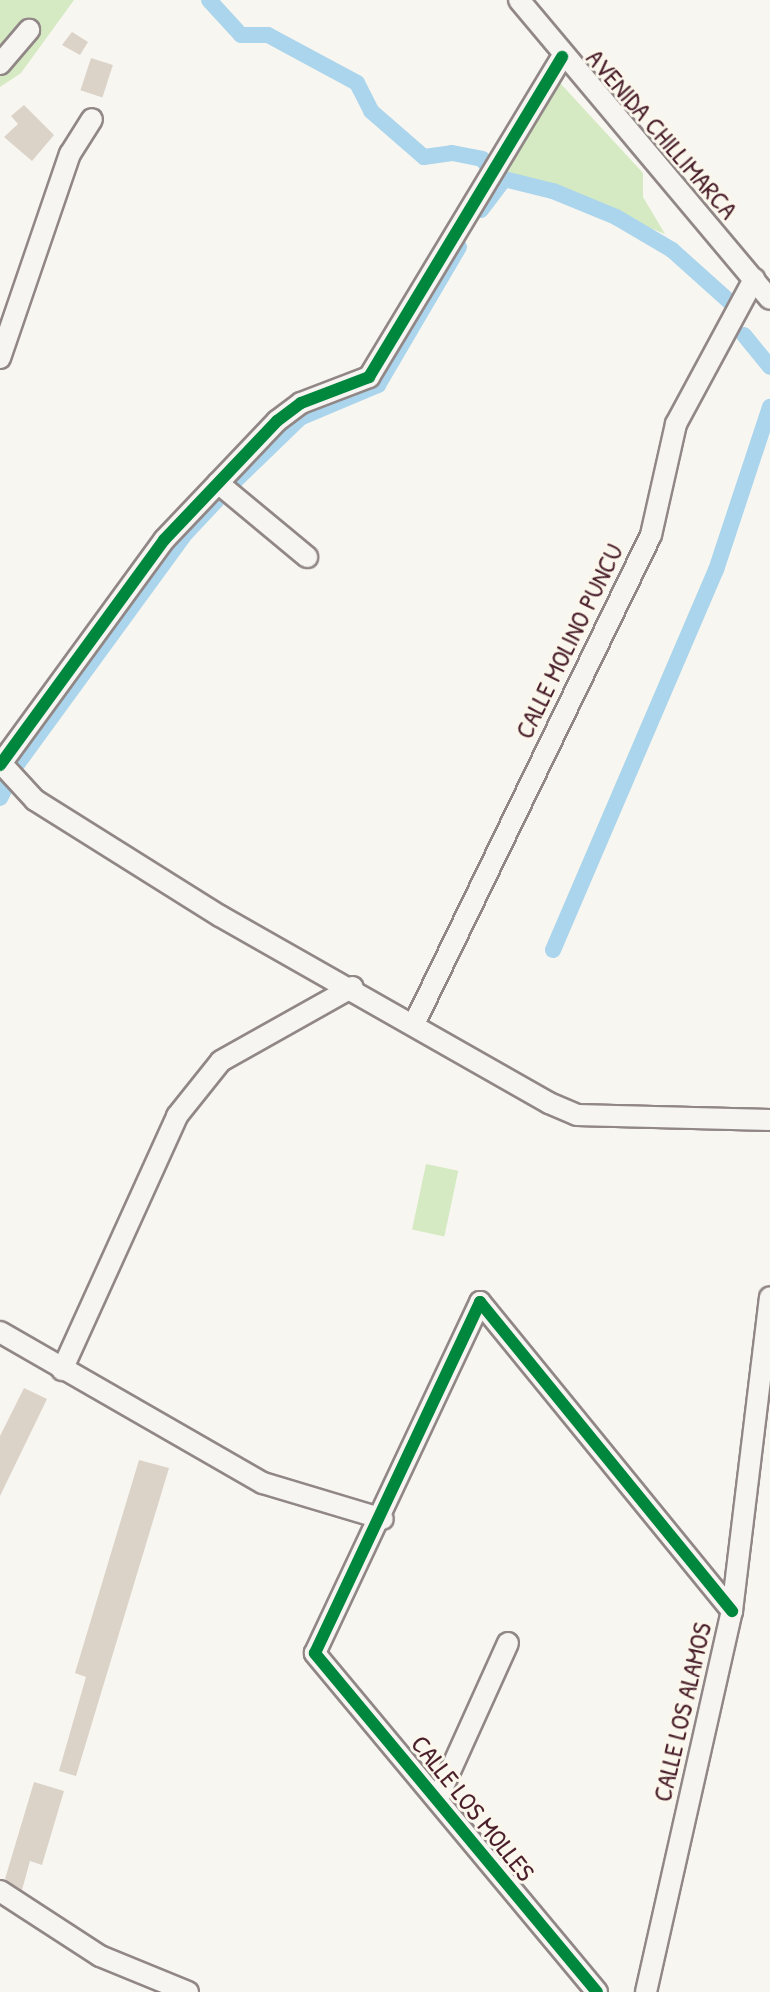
<!DOCTYPE html>
<html>
<head>
<meta charset="utf-8">
<style>
	body { margin:0 }
	#map { position:relative; width:770px; height:1992px; overflow:hidden; background:#f8f6f0; font-family:"Patrick Hand",sans-serif }
	div>[style] { position:absolute }
	[style*='--x'] { left:calc(var(--x)*1px); top:calc(var(--y)*1px); width:calc(var(--w)*1px); rotate:calc(var(--a)*1deg) }
	.green>* { inset:0; background:#d5eac2; transform-origin:0 0 }
	.canal>* { height:16px; margin:-8px; padding:0 8px; transform-origin:8px; border-radius:8px; background:#abd5ec }
	.building>* { inset:0; background:#dbd2c8; transform-origin:0 0 }
	.roads { filter:drop-shadow(2px 0 #918787) drop-shadow(-2px 0 #918787) drop-shadow(0 2px #918787) drop-shadow(0 -2px #918787) }
	.minor>* { height:20px; margin:-10px; padding:0 10px; transform-origin:10px; border-radius:10px; background:#f6f5f1 }
	.cycleway>* { height:12px; margin:-6px; padding:0 6px; transform-origin:6px; border-radius:6px; background:#00873e }
	span { translate:-50% -50%; white-space:nowrap; text-align:center; line-height:1.15; -webkit-text-stroke:6px #fbf7ec; paint-order:stroke }
	.street-label { font-size:26px; color:#4a1f2b }
</style>
</head>
<body>
<div id="map">
	<div class="green">
		<i style="clip-path:polygon(0 0,74px 0,21px 73px,0 87px)"></i>
		<i style="clip-path:polygon(560px 83px,643px 173px,643px 197px,665px 234px,506px 171px)"></i>
		<i style="left:426px;top:1164px;width:33px;height:67px;rotate:12deg"></i>
	</div>
	<div class="canal">
		<i style="--x:209;--y:0;--w:47;--a:47.6"></i>
		<i style="--x:241;--y:35;--w:27;--a:0"></i>
		<i style="--x:268;--y:35;--w:101;--a:28.3"></i>
		<i style="--x:357;--y:83;--w:31;--a:63"></i>
		<i style="--x:371;--y:111;--w:70;--a:41"></i>
		<i style="--x:424;--y:157;--w:28;--a:-8"></i>
		<i style="--x:452;--y:153;--w:31;--a:11"></i>
		<i style="--x:482;--y:159;--w:13;--a:51"></i>
		<i style="--x:481;--y:210;--w:39;--a:-53"></i>
		<i style="--x:504;--y:179;--w:50;--a:13.8"></i>
		<i style="--x:553;--y:191;--w:68;--a:22.4"></i>
		<i style="--x:616;--y:217;--w:65;--a:30.5"></i>
		<i style="--x:672;--y:250;--w:79;--a:41.9"></i>
		<i style="--x:744;--y:335;--w:41;--a:50.9"></i>
		<i style="--x:235;--y:481;--w:91;--a:-44.1"></i>
		<i style="--x:300;--y:418;--w:85;--a:-22.9"></i>
		<i style="--x:378;--y:385;--w:160;--a:-59.6"></i>
		<i style="--x:18;--y:763;--w:285;--a:-53.9"></i>
		<i style="--x:186;--y:533;--w:45;--a:-46.8"></i>
		<i style="--x:0;--y:798;--w:13;--a:-63"></i>
		<i style="--x:553;--y:950;--w:413;--a:-66.8"></i>
		<i style="--x:716;--y:570;--w:172;--a:-71.7"></i>
	</div>
	<div class="building">
		<i style="clip-path:polygon(72px 32px,88px 42px,80px 55px,62px 45px)"></i>
		<i style="left:91px;top:58px;width:23px;height:34px;rotate:18deg"></i>
		<i style="clip-path:polygon(24px 105px,54px 135px,32px 161px,4px 137px,18px 124px,11px 116px)"></i>
		<i style="clip-path:polygon(24px 1388px,47px 1399px,0 1496px,0 1436px)"></i>
		<i style="clip-path:polygon(139px 1460px,169px 1468px,76px 1776px,59px 1771px,86px 1677px,75px 1673px)"></i>
		<i style="clip-path:polygon(34px 1782px,64px 1791px,42px 1865px,30px 1861px,22px 1890px,5px 1879px)"></i>
	</div>
	<div class="roads">
		<div class="minor">
			<i style="--x:519;--y:0;--w:390;--a:50"></i>
			<i style="--x:0;--y:64;--w:45;--a:-49.5"></i>
			<i style="--x:0;--y:358;--w:216;--a:-71.1"></i>
			<i style="--x:70;--y:154;--w:41;--a:-57.8"></i>
			<i style="--x:218;--y:483;--w:116;--a:39.7"></i>
			<i style="--x:0;--y:762;--w:52;--a:47.4"></i>
			<i style="--x:35;--y:800;--w:218;--a:32.1"></i>
			<i style="--x:220;--y:916;--w:378;--a:29.6"></i>
			<i style="--x:549;--y:1103;--w:30;--a:23"></i>
			<i style="--x:577;--y:1115;--w:193;--a:1.5"></i>
			<i style="--x:0;--y:765;--w:278;--a:-53.9"></i>
			<i style="--x:164;--y:540;--w:164;--a:-46.5"></i>
			<i style="--x:277;--y:421;--w:30;--a:-37"></i>
			<i style="--x:301;--y:403;--w:73;--a:-20.9"></i>
			<i style="--x:369;--y:377;--w:374;--a:-58.9"></i>
			<i style="--x:415;--y:1022;--w:541;--a:-64.15"></i>
			<i style="--x:651;--y:535;--w:114;--a:-77.3"></i>
			<i style="--x:676;--y:424;--w:165;--a:-61.7"></i>
			<i style="--x:0;--y:1332;--w:303;--a:29.9"></i>
			<i style="--x:263;--y:1483;--w:125;--a:16.7"></i>
			<i style="--x:62;--y:1370;--w:279;--a:-65.6"></i>
			<i style="--x:177;--y:1116;--w:70;--a:-51.3"></i>
			<i style="--x:221;--y:1061;--w:151;--a:-29.3"></i>
			<i style="--x:438;--y:1798;--w:170;--a:-65.7"></i>
			<i style="--x:0;--y:1891;--w:119;--a:33"></i>
			<i style="--x:100;--y:1956;--w:95;--a:22.2"></i>
			<i style="--x:597;--y:1992;--w:441;--a:-129.8"></i>
			<i style="--x:315;--y:1653;--w:388;--a:-64.8"></i>
			<i style="--x:480;--y:1302;--w:399;--a:50.8"></i>
			<i style="--x:646;--y:1992;--w:391;--a:-77.3"></i>
			<i style="--x:732;--y:1611;--w:316;--a:-83.1"></i>
		</div>
	</div>
	<div class="cycleway">
		<i style="--x:0;--y:765;--w:278;--a:-53.9"></i>
		<i style="--x:164;--y:540;--w:164;--a:-46.5"></i>
		<i style="--x:277;--y:421;--w:30;--a:-37"></i>
		<i style="--x:301;--y:403;--w:73;--a:-20.9"></i>
		<i style="--x:369;--y:377;--w:374;--a:-58.9"></i>
		<i style="--x:597;--y:1992;--w:441;--a:-129.8"></i>
		<i style="--x:315;--y:1653;--w:388;--a:-64.8"></i>
		<i style="--x:480;--y:1302;--w:399;--a:50.8"></i>
	</div>
	<div class="street-label">
		<span style="left:662px;top:134px;rotate:49deg">AVENIDA CHILLIMARCA</span>
		<span style="left:569px;top:641px;rotate:-64deg">CALLE MOLINO PUNCU</span>
		<span style="left:682px;top:1712px;rotate:-77deg">CALLE LOS ALAMOS</span>
		<span style="left:473px;top:1808px;rotate:51deg">CALLE LOS MOLLES</span>
	</div>
</div>
</body>
</html>
